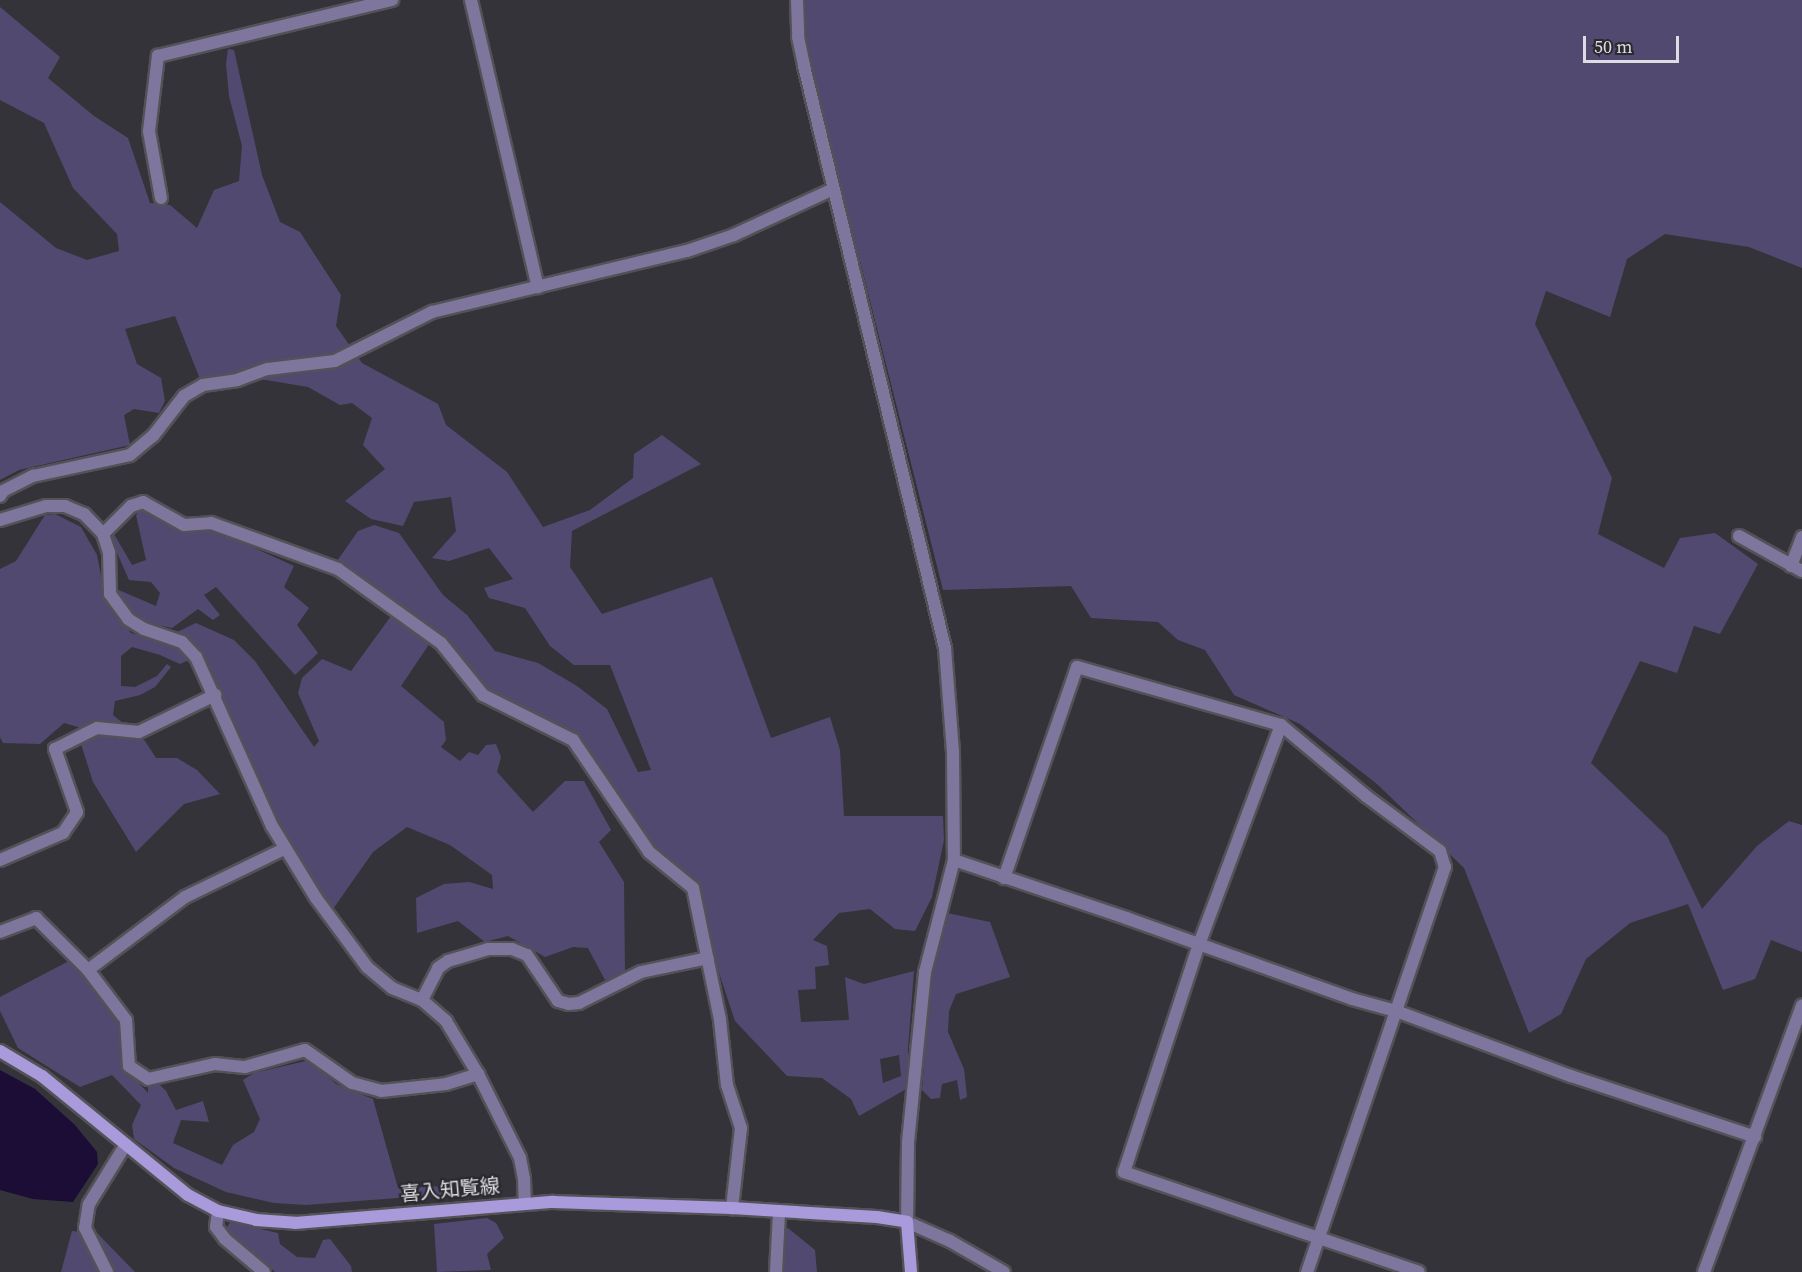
<!DOCTYPE html>
<html>
<head>
<meta charset="utf-8">
<style>
	body { margin:0 }
	#map { position:relative; width:1802px; height:1272px; overflow:hidden; background:#343339; font-family:"Source Serif 4","Noto Sans JP",serif }
	div>[style] { position:absolute }
	[style*='--x'] { left:calc(var(--x)*1px); top:calc(var(--y)*1px); width:calc(var(--w)*1px); rotate:calc(var(--a)*1deg) }
	.green>* { inset:0; background:#524970 }
	.water>* { inset:0; background:#1b0d36 }
	.roads { filter:drop-shadow(2px 0 #525257) drop-shadow(-2px 0 #525257) drop-shadow(0 2px #525257) drop-shadow(0 -2px #525257) }
	.minor>* { height:12px; margin:-6px; padding:0 6px; transform-origin:6px; border-radius:6px; background:#7f769e }
	.tertiary>* { height:12px; margin:-6px; padding:0 6px; transform-origin:6px; border-radius:6px; background:#7f769e }
	.secondary>* { height:12px; margin:-6px; padding:0 6px; transform-origin:6px; border-radius:6px; background:#a99bdb }
	span { translate:-50% -50%; white-space:nowrap; text-align:center; line-height:1.15; -webkit-text-stroke:4.5px #2a292f; paint-order:stroke }
	.street-label { font-size:20px; color:#dddde1 }
	.scale { position:absolute; left:1583px; top:36px; width:96px; height:27px; box-sizing:border-box; border:3px solid #dddde1; border-top:0; padding-left:8px; font-size:18px; line-height:21px; white-space:nowrap; color:#dddde1; -webkit-text-stroke:4px #2a292f; paint-order:stroke }
</style>
</head>
<body>
<div id="map">
	<div class="green">
		<i style="clip-path:polygon(805px 0,1802px 0,1802px 268px,1749px 247px,1665px 234px,1627px 259px,1610px 317px,1546px 291px,1535px 324px,1612px 478px,1598px 534px,1664px 568px,1680px 538px,1715px 533px,1758px 564px,1720px 634px,1694px 626px,1677px 673px,1640px 661px,1591px 763px,1667px 836px,1702px 909px,1757px 846px,1789px 821px,1802px 825px,1802px 952px,1771px 940px,1755px 979px,1723px 990px,1688px 904px,1630px 923px,1586px 959px,1561px 1014px,1529px 1033px,1464px 868px,1377px 784px,1300px 724px,1234px 695px,1205px 650px,1178px 640px,1158px 622px,1091px 618px,1071px 586px,943px 590px,810px 63px,804px 19px)"></i>
		<i style="clip-path:polygon(evenodd,0 7px,60px 57px,48px 78px,94px 116px,128px 138px,150px 203px,170px 205px,197px 228px,214px 190px,239px 181px,242px 146px,229px 96px,226px 64px,228px 49px,234px 50px,262px 175px,280px 222px,300px 232px,341px 295px,336px 326px,362px 363px,438px 404px,446px 425px,507px 472px,543px 527px,590px 510px,633px 478px,634px 454px,662px 435px,701px 464px,572px 531px,570px 567px,602px 614px,712px 577px,771px 738px,830px 717px,840px 750px,844px 816px,943px 816px,944px 840px,932px 897px,915px 931px,895px 929px,870px 909px,839px 913px,813px 940px,827px 946px,829px 965px,815px 967px,816px 989px,798px 990px,801px 1022px,849px 1020px,845px 977px,864px 984px,914px 971px,908px 1049px,908px 1088px,859px 1116px,851px 1099px,822px 1078px,787px 1076px,735px 1021px,713px 955px,698px 887px,653px 847px,595px 760px,572px 732px,487px 692px,388px 601px,337px 561px,358px 531px,374px 525px,399px 533px,443px 595px,467px 615px,495px 651px,538px 663px,577px 686px,607px 709px,638px 772px,651px 770px,610px 665px,574px 665px,550px 646px,525px 608px,489px 598px,484px 588px,513px 579px,489px 548px,449px 561px,432px 558px,456px 531px,451px 497px,414px 502px,403px 526px,371px 519px,345px 501px,385px 469px,363px 445px,372px 418px,352px 403px,340px 405px,308px 387px,236px 375px,200px 379px,175px 316px,125px 329px,137px 364px,161px 378px,165px 401px,159px 413px,134px 409px,124px 415px,130px 445px,19px 470px,0 480px,0 202px,56px 248px,87px 260px,119px 251px,117px 234px,73px 188px,44px 123px,0 100px,0 7px,899px 1055px,901px 1076px,883px 1083px,880px 1059px,899px 1055px)"></i>
		<i style="clip-path:polygon(142px 508px,211px 528px,294px 566px,284px 587px,309px 608px,297px 625px,318px 653px,295px 675px,216px 587px,204px 595px,220px 615px,213px 620px,198px 609px,172px 628px,153px 624px,133px 615px,114px 588px,156px 606px,160px 593px,151px 582px,129px 580px,110px 537px,114px 534px,132px 565px,146px 560px,136px 515px)"></i>
		<i style="clip-path:polygon(55px 514px,81px 527px,97px 555px,105px 596px,131px 633px,176px 647px,189px 660px,180px 664px,160px 655px,132px 647px,121px 656px,121px 686px,135px 687px,157px 676px,167px 664px,171px 667px,155px 687px,140px 695px,115px 701px,113px 715px,145px 741px,156px 758px,177px 758px,197px 770px,220px 794px,184px 804px,136px 852px,93px 782px,81px 744px,78px 727px,64px 723px,40px 744px,3px 743px,0 737px,0 569px,16px 561px,45px 515px)"></i>
		<i style="clip-path:polygon(391px 616px,430px 643px,401px 686px,444px 722px,446px 740px,441px 747px,460px 761px,469px 752px,478px 755px,486px 745px,496px 744px,501px 757px,497px 772px,533px 812px,565px 781px,584px 781px,611px 830px,599px 842px,624px 882px,625px 973px,605px 980px,588px 948px,573px 947px,545px 957px,508px 936px,485px 942px,458px 921px,417px 933px,416px 898px,444px 884px,469px 882px,493px 889px,492px 875px,450px 845px,407px 827px,373px 852px,333px 909px,286px 843px,203px 652px,175px 633px,196px 623px,234px 640px,255px 661px,314px 747px,319px 741px,298px 693px,302px 678px,322px 659px,351px 671px)"></i>
		<i style="clip-path:polygon(947px 913px,990px 922px,1010px 977px,956px 994px,949px 1011px,948px 1032px,964px 1069px,967px 1097px,960px 1100px,957px 1080px,942px 1084px,940px 1098px,931px 1099px,922px 1090px,931px 970px)"></i>
		<i style="clip-path:polygon(69px 961px,94px 982px,105px 1006px,121px 1019px,125px 1068px,148px 1093px,148px 1084px,158px 1083px,166px 1091px,176px 1110px,203px 1101px,209px 1122px,181px 1120px,173px 1143px,222px 1165px,233px 1145px,254px 1132px,260px 1119px,243px 1080px,254px 1073px,310px 1060px,336px 1084px,373px 1099px,398px 1188px,448px 1186px,450px 1194px,306px 1205px,274px 1203px,226px 1192px,174px 1168px,134px 1139px,132px 1125px,141px 1105px,112px 1075px,80px 1087px,18px 1048px,0 1011px,0 997px)"></i>
		<i style="clip-path:polygon(487px 1218px,496px 1223px,504px 1238px,487px 1254px,491px 1270px,437px 1272px,434px 1224px)"></i>
		<i style="clip-path:polygon(230px 1222px,278px 1233px,280px 1244px,297px 1257px,315px 1258px,323px 1240px,330px 1239px,351px 1266px,352px 1272px,275px 1272px,226px 1229px)"></i>
		<i style="clip-path:polygon(788px 1228px,815px 1250px,817px 1272px,782px 1272px,784px 1229px)"></i>
		<i style="clip-path:polygon(72px 1231px,98px 1234px,135px 1272px,61px 1272px)"></i>
	</div>
	<div class="water">
		<i style="clip-path:polygon(0 1070px,35px 1089px,75px 1125px,97px 1152px,98px 1164px,73px 1202px,33px 1199px,0 1190px)"></i>
	</div>
	<div class="roads">
		<div class="minor">
			<i style="--x:471;--y:0;--w:295;--a:76.9"></i>
			<i style="--x:161;--y:198;--w:68;--a:-100.2"></i>
			<i style="--x:149;--y:131;--w:76;--a:-83.2"></i>
			<i style="--x:158;--y:56;--w:241;--a:-13.5"></i>
			<i style="--x:0;--y:496;--w:6;--a:-59"></i>
			<i style="--x:3;--y:491;--w:34;--a:-27"></i>
			<i style="--x:33;--y:476;--w:99;--a:-12.2"></i>
			<i style="--x:130;--y:455;--w:30;--a:-40"></i>
			<i style="--x:153;--y:436;--w:51;--a:-52.2"></i>
			<i style="--x:184;--y:396;--w:22;--a:-30"></i>
			<i style="--x:203;--y:385;--w:34;--a:-8"></i>
			<i style="--x:237;--y:380;--w:33;--a:-20"></i>
			<i style="--x:268;--y:369;--w:67;--a:-6.8"></i>
			<i style="--x:335;--y:361;--w:109;--a:-26.8"></i>
			<i style="--x:432;--y:312;--w:262;--a:-13.5"></i>
			<i style="--x:687;--y:251;--w:50;--a:-18.8"></i>
			<i style="--x:734;--y:235;--w:109;--a:-24.9"></i>
			<i style="--x:0;--y:520;--w:48;--a:-16.9"></i>
			<i style="--x:46;--y:506;--w:19;--a:0"></i>
			<i style="--x:65;--y:506;--w:21;--a:23"></i>
			<i style="--x:84;--y:514;--w:28;--a:46"></i>
			<i style="--x:103;--y:534;--w:19;--a:72"></i>
			<i style="--x:109;--y:552;--w:42;--a:88.6"></i>
			<i style="--x:110;--y:594;--w:31;--a:54"></i>
			<i style="--x:128;--y:619;--w:19;--a:32"></i>
			<i style="--x:144;--y:629;--w:40;--a:18.9"></i>
			<i style="--x:182;--y:642;--w:21;--a:47"></i>
			<i style="--x:196;--y:657;--w:185;--a:65.8"></i>
			<i style="--x:272;--y:826;--w:84;--a:58.6"></i>
			<i style="--x:316;--y:898;--w:86;--a:53.5"></i>
			<i style="--x:367;--y:967;--w:33;--a:40"></i>
			<i style="--x:392;--y:988;--w:32;--a:22"></i>
			<i style="--x:422;--y:1000;--w:32;--a:41"></i>
			<i style="--x:446;--y:1021;--w:62;--a:58.9"></i>
			<i style="--x:478;--y:1074;--w:94;--a:63.4"></i>
			<i style="--x:520;--y:1158;--w:21;--a:79"></i>
			<i style="--x:524;--y:1179;--w:24;--a:88"></i>
			<i style="--x:103;--y:534;--w:40;--a:-45"></i>
			<i style="--x:131;--y:506;--w:13;--a:-18"></i>
			<i style="--x:143;--y:502;--w:47;--a:29.3"></i>
			<i style="--x:184;--y:525;--w:27;--a:-4"></i>
			<i style="--x:211;--y:523;--w:135;--a:19.9"></i>
			<i style="--x:338;--y:569;--w:127;--a:35.7"></i>
			<i style="--x:441;--y:643;--w:67;--a:51.1"></i>
			<i style="--x:483;--y:695;--w:101;--a:26.6"></i>
			<i style="--x:573;--y:740;--w:135;--a:55.8"></i>
			<i style="--x:649;--y:852;--w:57;--a:39.3"></i>
			<i style="--x:693;--y:888;--w:135;--a:78.4"></i>
			<i style="--x:720;--y:1020;--w:65;--a:83.9"></i>
			<i style="--x:727;--y:1085;--w:45;--a:72"></i>
			<i style="--x:741;--y:1128;--w:81;--a:96.4"></i>
			<i style="--x:1739;--y:536;--w:72;--a:29.1"></i>
			<i style="--x:1791;--y:566;--w:31;--a:-69"></i>
			<i style="--x:1281;--y:725;--w:234;--a:110.5"></i>
			<i style="--x:1199;--y:944;--w:240;--a:108.2"></i>
			<i style="--x:1124;--y:1172;--w:311;--a:18.7"></i>
			<i style="--x:0;--y:860;--w:69;--a:-23.2"></i>
			<i style="--x:63;--y:833;--w:25;--a:-56"></i>
			<i style="--x:77;--y:812;--w:67;--a:-109.2"></i>
			<i style="--x:55;--y:749;--w:47;--a:-26.6"></i>
			<i style="--x:97;--y:728;--w:42;--a:5.4"></i>
			<i style="--x:139;--y:732;--w:85;--a:-26"></i>
			<i style="--x:954;--y:860;--w:182;--a:18.6"></i>
			<i style="--x:1126;--y:918;--w:240;--a:19.7"></i>
			<i style="--x:1352;--y:999;--w:46;--a:15.3"></i>
			<i style="--x:1396;--y:1011;--w:187;--a:20.4"></i>
			<i style="--x:1571;--y:1076;--w:194;--a:18.3"></i>
			<i style="--x:1004;--y:878;--w:223;--a:-70.9"></i>
			<i style="--x:1077;--y:667;--w:212;--a:15.9"></i>
			<i style="--x:1281;--y:725;--w:111;--a:39.9"></i>
			<i style="--x:1366;--y:796;--w:92;--a:36.6"></i>
			<i style="--x:1440;--y:851;--w:17;--a:73"></i>
			<i style="--x:1445;--y:867;--w:428;--a:108.8"></i>
			<i style="--x:0;--y:932;--w:39;--a:-21"></i>
			<i style="--x:36;--y:918;--w:74;--a:45"></i>
			<i style="--x:88;--y:970;--w:63;--a:52.8"></i>
			<i style="--x:126;--y:1020;--w:46;--a:86.3"></i>
			<i style="--x:129;--y:1066;--w:23;--a:34"></i>
			<i style="--x:148;--y:1079;--w:69;--a:-12.6"></i>
			<i style="--x:215;--y:1064;--w:30;--a:6"></i>
			<i style="--x:245;--y:1067;--w:62;--a:-15.8"></i>
			<i style="--x:305;--y:1050;--w:57;--a:35.1"></i>
			<i style="--x:352;--y:1083;--w:30;--a:15"></i>
			<i style="--x:381;--y:1091;--w:65;--a:-6.1"></i>
			<i style="--x:446;--y:1084;--w:34;--a:-17"></i>
			<i style="--x:88;--y:970;--w:121;--a:-37"></i>
			<i style="--x:185;--y:897;--w:110;--a:-25.9"></i>
			<i style="--x:422;--y:1000;--w:36;--a:-63"></i>
			<i style="--x:438;--y:968;--w:12;--a:-35"></i>
			<i style="--x:448;--y:961;--w:42;--a:-16.7"></i>
			<i style="--x:488;--y:949;--w:24;--a:0"></i>
			<i style="--x:512;--y:949;--w:16;--a:22"></i>
			<i style="--x:527;--y:955;--w:55;--a:56"></i>
			<i style="--x:558;--y:1001;--w:11;--a:15"></i>
			<i style="--x:569;--y:1004;--w:10;--a:-6"></i>
			<i style="--x:579;--y:1003;--w:69;--a:-26.6"></i>
			<i style="--x:641;--y:972;--w:68;--a:-11.8"></i>
			<i style="--x:218;--y:1211;--w:16;--a:97"></i>
			<i style="--x:216;--y:1227;--w:15;--a:53"></i>
			<i style="--x:225;--y:1239;--w:51;--a:40.2"></i>
			<i style="--x:107;--y:1272;--w:49;--a:-116.6"></i>
			<i style="--x:85;--y:1228;--w:24;--a:-81"></i>
			<i style="--x:89;--y:1204;--w:70;--a:-58.3"></i>
			<i style="--x:776;--y:1272;--w:60;--a:-87.1"></i>
			<i style="--x:1704;--y:1272;--w:284;--a:-69.8"></i>
		</div>
		<div class="tertiary">
			<i style="--x:797;--y:0;--w:37;--a:88"></i>
			<i style="--x:798;--y:37;--w:30;--a:78"></i>
			<i style="--x:804;--y:66;--w:599;--a:76.38"></i>
			<i style="--x:945;--y:648;--w:103;--a:85.6"></i>
			<i style="--x:953;--y:751;--w:109;--a:89.5"></i>
			<i style="--x:954;--y:860;--w:116;--a:104.5"></i>
			<i style="--x:925;--y:972;--w:172;--a:95.7"></i>
			<i style="--x:908;--y:1143;--w:79;--a:90.7"></i>
			<i style="--x:907;--y:1222;--w:47;--a:23.8"></i>
			<i style="--x:950;--y:1241;--w:62;--a:29.9"></i>
		</div>
		<div class="secondary">
			<i style="--x:0;--y:1051;--w:49;--a:30.8"></i>
			<i style="--x:42;--y:1076;--w:188;--a:39.2"></i>
			<i style="--x:188;--y:1195;--w:34;--a:28"></i>
			<i style="--x:218;--y:1211;--w:39;--a:13"></i>
			<i style="--x:256;--y:1220;--w:39;--a:4"></i>
			<i style="--x:295;--y:1223;--w:259;--a:-4.7"></i>
			<i style="--x:553;--y:1202;--w:179;--a:1.9"></i>
			<i style="--x:732;--y:1208;--w:145;--a:3.6"></i>
			<i style="--x:877;--y:1217;--w:30;--a:9"></i>
			<i style="--x:907;--y:1222;--w:50;--a:85.4"></i>
		</div>
	</div>
	<div class="street-label">
		<span style="left:450px;top:1190px;rotate:-5deg">喜入知覧線</span>
	</div>
	<div class="scale">50 m</div>
</div>
</body>
</html>
